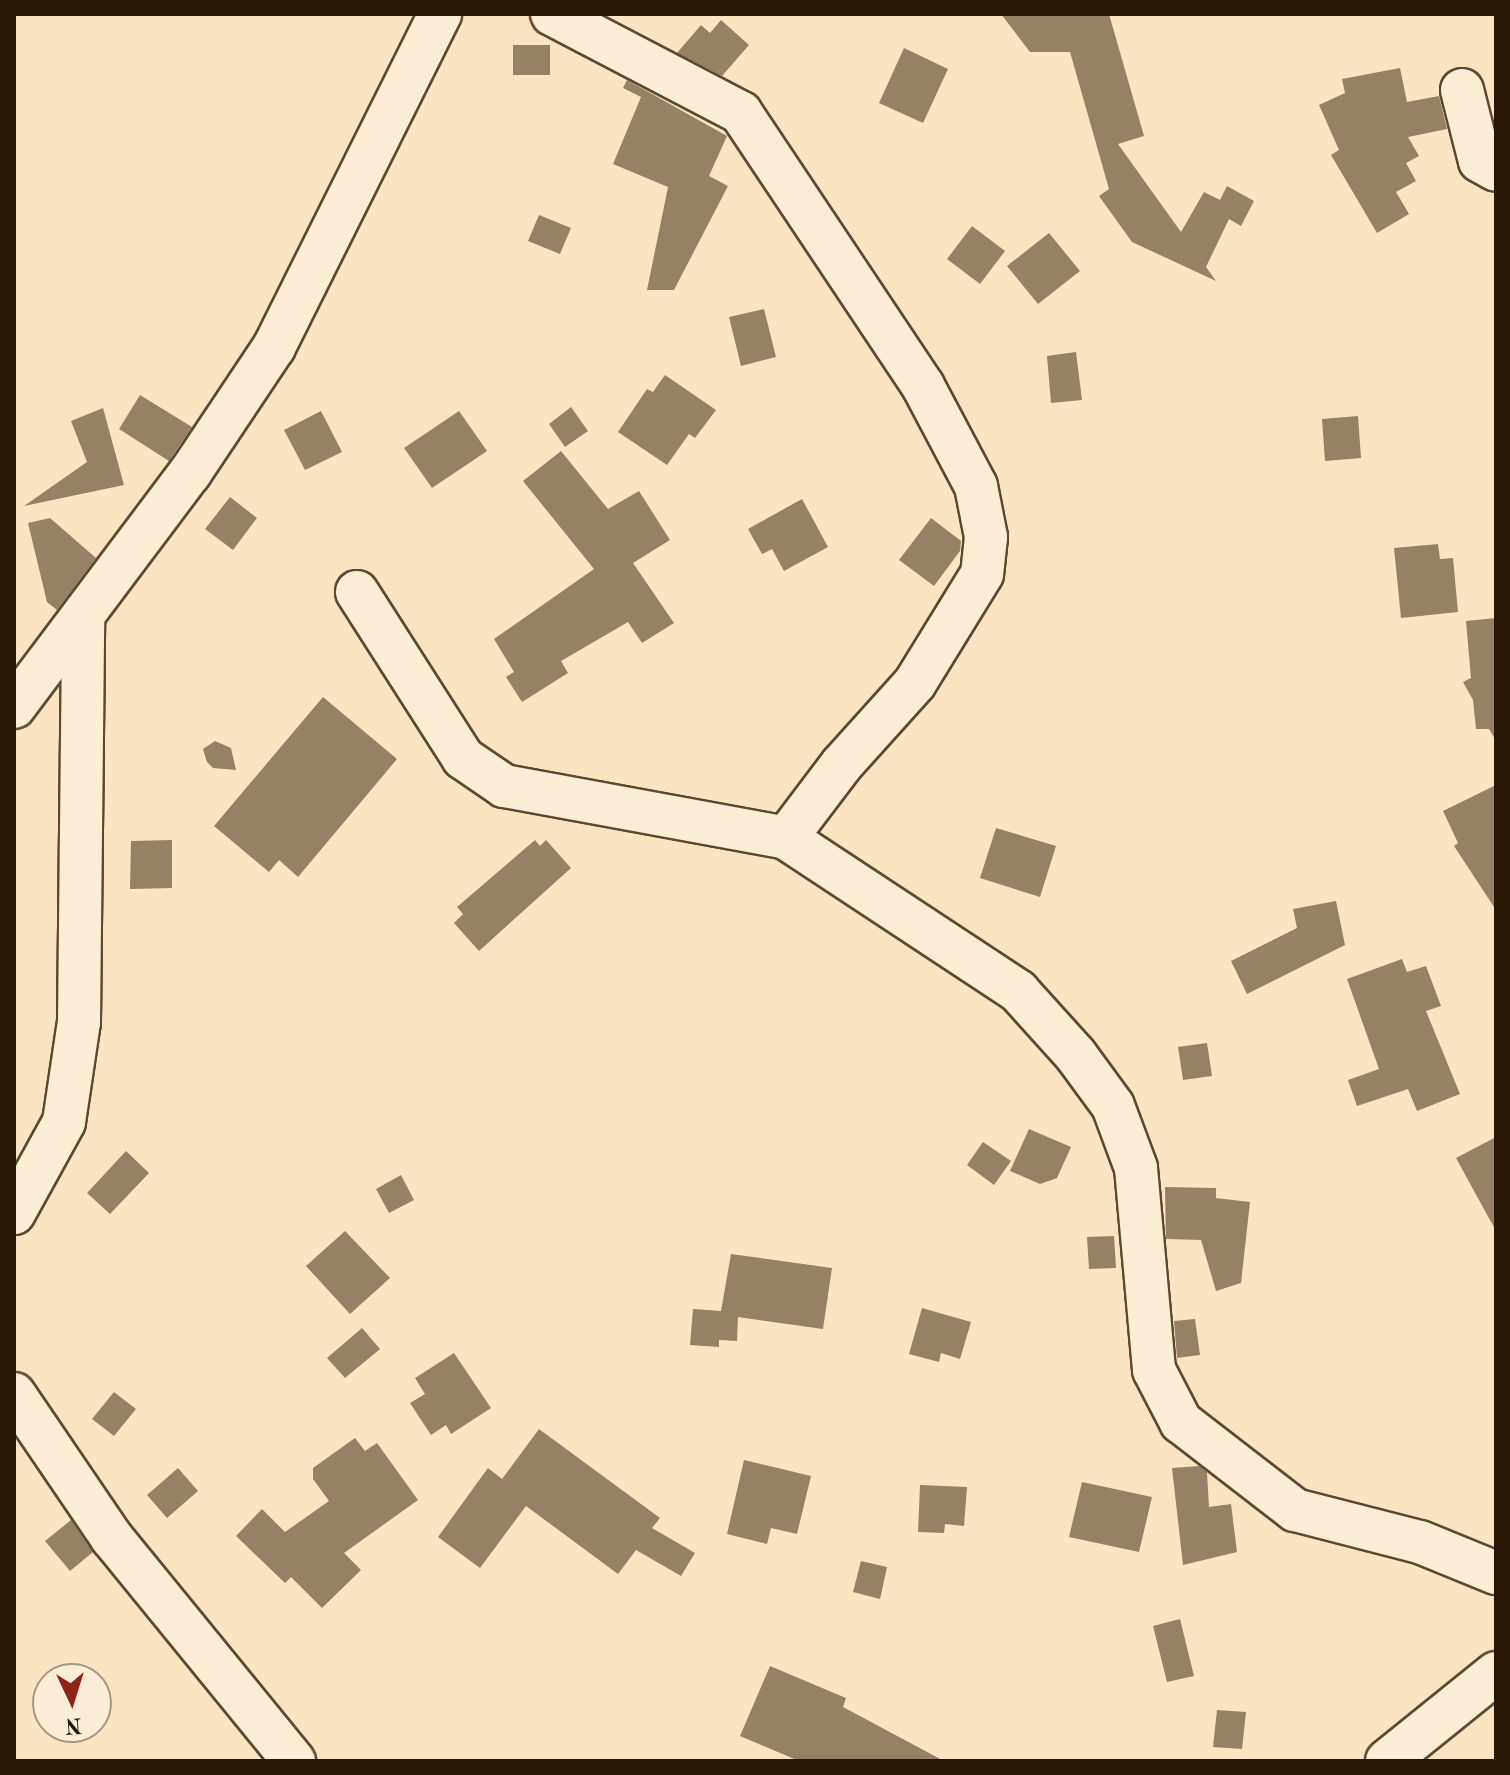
<!DOCTYPE html>
<html>
<head>
<meta charset="utf-8">
<style>
	body { margin:0 }
	#map { position:relative; width:1510px; height:1775px; overflow:hidden; background:#fbe4c0; font-family:"Old Standard TT",serif }
	div>[style] { position:absolute }
	.building>* { inset:0; background:#958165 }
	.roads { filter:drop-shadow(2px 0 #5b4a32) drop-shadow(-2px 0 #5b4a32) drop-shadow(0 2px #5b4a32) drop-shadow(0 -2px #5b4a32) }
	.street>* { height:42px; margin:-21px; padding:0 21px; transform-origin:21px; border-radius:21px; background:#fcedd6 }
	span { translate:-50% -50%; white-space:nowrap; text-align:center; line-height:1.15; -webkit-text-stroke:6px #fcedd6; paint-order:stroke }
	.frame { position:absolute; inset:0; border:16px solid #261603; pointer-events:none }
	.north { position:absolute; left:32px; top:1663px; width:80px; height:80px; box-sizing:border-box; background:#fcedd6; border:2px solid #a69782; border-radius:50%; rotate:176deg; font-size:22px; font-weight:700; line-height:32px; text-align:center; color:#261603 }
	.north::after { content:''; display:block; margin:auto; width:28px; height:36px; background:#8f2418; clip-path:polygon(50% 0,100% 100%,50% 72%,0 100%) }
</style>
</head>
<body>
<div id="map">
	<div class="building">
		<i style="clip-path:polygon(1001px 14px,1109px 14px,1144px 136px,1118px 144px,1181px 232px,1204px 192px,1220px 200px,1227px 186px,1254px 201px,1241px 226px,1229px 219px,1206px 267px,1216px 281px,1132px 242px,1099px 196px,1109px 189px,1070px 52px,1030px 52px)"></i>
		<i style="clip-path:polygon(721px 20px,749px 45px,722px 76px,677px 53px,701px 25px,710px 33px)"></i>
		<i style="clip-path:polygon(513px 45px,550px 45px,550px 75px,513px 75px)"></i>
		<i style="clip-path:polygon(904px 48px,948px 69px,923px 123px,879px 103px)"></i>
		<i style="clip-path:polygon(1400px 68px,1407px 102px,1439px 96px,1447px 129px,1408px 137px,1419px 156px,1406px 163px,1416px 181px,1396px 192px,1409px 214px,1377px 233px,1331px 155px,1339px 150px,1319px 105px,1345px 93px,1342px 79px)"></i>
		<i style="clip-path:polygon(627px 80px,727px 136px,709px 176px,728px 186px,674px 290px,647px 290px,668px 187px,613px 164px,641px 97px,623px 88px)"></i>
		<i style="clip-path:polygon(539px 215px,571px 228px,560px 254px,528px 241px)"></i>
		<i style="clip-path:polygon(972px 226px,1005px 251px,980px 284px,947px 259px)"></i>
		<i style="clip-path:polygon(1049px 233px,1080px 271px,1038px 304px,1007px 266px)"></i>
		<i style="clip-path:polygon(764px 309px,776px 357px,741px 366px,729px 317px)"></i>
		<i style="clip-path:polygon(1076px 352px,1082px 400px,1051px 403px,1047px 356px)"></i>
		<i style="clip-path:polygon(665px 375px,716px 410px,695px 438px,689px 434px,667px 465px,618px 432px,647px 389px,653px 392px)"></i>
		<i style="clip-path:polygon(140px 395px,192px 427px,169px 461px,119px 429px)"></i>
		<i style="clip-path:polygon(571px 407px,588px 431px,565px 447px,549px 424px)"></i>
		<i style="clip-path:polygon(103px 408px,124px 485px,24px 506px,87px 462px,71px 421px)"></i>
		<i style="clip-path:polygon(321px 411px,342px 452px,305px 470px,284px 430px)"></i>
		<i style="clip-path:polygon(459px 411px,487px 451px,432px 488px,404px 448px)"></i>
		<i style="clip-path:polygon(1358px 416px,1361px 458px,1325px 461px,1322px 419px)"></i>
		<i style="clip-path:polygon(561px 451px,608px 509px,639px 491px,670px 540px,633px 563px,674px 623px,642px 643px,628px 622px,561px 661px,568px 673px,522px 702px,506px 677px,514px 672px,494px 639px,594px 569px,523px 481px)"></i>
		<i style="clip-path:polygon(230px 497px,257px 518px,233px 550px,205px 529px)"></i>
		<i style="clip-path:polygon(802px 499px,828px 547px,784px 571px,772px 549px,762px 554px,748px 529px)"></i>
		<i style="clip-path:polygon(50px 518px,96px 558px,57px 610px,47px 602px,28px 523px)"></i>
		<i style="clip-path:polygon(931px 518px,961px 541px,960px 551px,934px 586px,899px 560px)"></i>
		<i style="clip-path:polygon(1438px 544px,1440px 559px,1453px 558px,1458px 612px,1401px 618px,1394px 548px)"></i>
		<i style="clip-path:polygon(1496px 618px,1496px 741px,1489px 729px,1476px 729px,1473px 700px,1463px 682px,1471px 678px,1466px 621px)"></i>
		<i style="clip-path:polygon(323px 697px,397px 759px,298px 877px,279px 860px,269px 872px,214px 826px)"></i>
		<i style="clip-path:polygon(215px 741px,231px 748px,236px 770px,213px 768px,207px 762px,203px 749px)"></i>
		<i style="clip-path:polygon(1496px 785px,1496px 910px,1454px 846px,1458px 843px,1443px 811px)"></i>
		<i style="clip-path:polygon(996px 828px,1056px 846px,1040px 897px,980px 878px)"></i>
		<i style="clip-path:polygon(172px 840px,172px 888px,130px 889px,131px 841px)"></i>
		<i style="clip-path:polygon(535px 840px,540px 846px,546px 840px,571px 868px,479px 951px,454px 923px,463px 914px,457px 907px)"></i>
		<i style="clip-path:polygon(1336px 901px,1345px 945px,1247px 994px,1231px 961px,1297px 928px,1293px 909px)"></i>
		<i style="clip-path:polygon(1402px 959px,1407px 972px,1426px 966px,1441px 1006px,1426px 1011px,1460px 1094px,1417px 1111px,1408px 1089px,1357px 1106px,1348px 1080px,1379px 1069px,1347px 979px)"></i>
		<i style="clip-path:polygon(1207px 1043px,1212px 1076px,1183px 1080px,1178px 1047px)"></i>
		<i style="clip-path:polygon(1029px 1129px,1071px 1147px,1057px 1178px,1040px 1184px,1010px 1171px)"></i>
		<i style="clip-path:polygon(1496px 1137px,1496px 1231px,1456px 1158px)"></i>
		<i style="clip-path:polygon(983px 1142px,1011px 1161px,994px 1185px,967px 1165px)"></i>
		<i style="clip-path:polygon(126px 1151px,149px 1173px,110px 1214px,87px 1193px)"></i>
		<i style="clip-path:polygon(401px 1175px,414px 1200px,389px 1213px,376px 1189px)"></i>
		<i style="clip-path:polygon(1165px 1187px,1216px 1188px,1216px 1198px,1250px 1202px,1241px 1283px,1216px 1291px,1201px 1240px,1166px 1239px)"></i>
		<i style="clip-path:polygon(345px 1231px,390px 1278px,350px 1314px,306px 1266px)"></i>
		<i style="clip-path:polygon(1114px 1236px,1116px 1268px,1089px 1269px,1087px 1237px)"></i>
		<i style="clip-path:polygon(731px 1254px,832px 1268px,823px 1329px,738px 1317px,737px 1341px,719px 1340px,719px 1347px,690px 1345px,693px 1309px,721px 1311px)"></i>
		<i style="clip-path:polygon(922px 1308px,971px 1322px,960px 1359px,941px 1353px,939px 1362px,909px 1354px)"></i>
		<i style="clip-path:polygon(1195px 1319px,1200px 1355px,1177px 1358px,1174px 1321px)"></i>
		<i style="clip-path:polygon(362px 1328px,380px 1349px,345px 1378px,327px 1358px)"></i>
		<i style="clip-path:polygon(454px 1353px,491px 1408px,451px 1434px,446px 1425px,431px 1435px,410px 1403px,425px 1394px,415px 1378px)"></i>
		<i style="clip-path:polygon(114px 1392px,136px 1409px,114px 1436px,92px 1419px)"></i>
		<i style="clip-path:polygon(539px 1429px,660px 1518px,652px 1528px,695px 1553px,681px 1576px,636px 1550px,618px 1574px,526px 1506px,480px 1568px,438px 1537px,488px 1468px,502px 1479px)"></i>
		<i style="clip-path:polygon(355px 1438px,365px 1451px,377px 1443px,418px 1500px,344px 1553px,361px 1570px,322px 1608px,291px 1577px,285px 1583px,236px 1536px,262px 1509px,285px 1532px,329px 1501px,313px 1479px,313px 1468px)"></i>
		<i style="clip-path:polygon(744px 1460px,811px 1476px,797px 1534px,771px 1528px,767px 1544px,727px 1534px)"></i>
		<i style="clip-path:polygon(1199px 1466px,1207px 1472px,1209px 1507px,1231px 1504px,1237px 1552px,1183px 1565px,1172px 1468px)"></i>
		<i style="clip-path:polygon(178px 1468px,198px 1491px,167px 1518px,147px 1495px)"></i>
		<i style="clip-path:polygon(1082px 1482px,1152px 1497px,1139px 1552px,1069px 1537px)"></i>
		<i style="clip-path:polygon(920px 1485px,967px 1487px,964px 1526px,945px 1524px,944px 1533px,918px 1532px)"></i>
		<i style="clip-path:polygon(71px 1520px,93px 1552px,70px 1571px,45px 1541px)"></i>
		<i style="clip-path:polygon(861px 1561px,887px 1567px,880px 1599px,853px 1592px)"></i>
		<i style="clip-path:polygon(1180px 1619px,1194px 1676px,1167px 1682px,1153px 1626px)"></i>
		<i style="clip-path:polygon(770px 1666px,846px 1698px,843px 1707px,944px 1761px,799px 1761px,740px 1736px)"></i>
		<i style="clip-path:polygon(1217px 1710px,1246px 1712px,1242px 1749px,1213px 1747px)"></i>
	</div>
	<div class="roads">
		<div class="street">
			<i style="left:552px;top:14px;width:213px;rotate:27.6deg"></i>
			<i style="left:741px;top:113px;width:328px;rotate:56.3deg"></i>
			<i style="left:923px;top:386px;width:113px;rotate:62.1deg"></i>
			<i style="left:976px;top:486px;width:52px;rotate:78.9deg"></i>
			<i style="left:986px;top:537px;width:37px;rotate:96deg"></i>
			<i style="left:982px;top:574px;width:128px;rotate:121.6deg"></i>
			<i style="left:915px;top:683px;width:109px;rotate:132deg"></i>
			<i style="left:842px;top:764px;width:93px;rotate:127.1deg"></i>
			<i style="left:1462px;top:90px;width:73px;rotate:75.8deg"></i>
			<i style="left:1480px;top:161px;width:18px;rotate:29deg"></i>
			<i style="left:357px;top:592px;width:197px;rotate:57.4deg"></i>
			<i style="left:463px;top:758px;width:50px;rotate:34.3deg"></i>
			<i style="left:504px;top:786px;width:287px;rotate:10.4deg"></i>
			<i style="left:786px;top:838px;width:278px;rotate:33.4deg"></i>
			<i style="left:1018px;top:991px;width:85px;rotate:47.9deg"></i>
			<i style="left:1075px;top:1054px;width:64px;rotate:53.8deg"></i>
			<i style="left:1113px;top:1106px;width:66px;rotate:69.6deg"></i>
			<i style="left:1136px;top:1168px;width:203px;rotate:84.9deg"></i>
			<i style="left:1154px;top:1370px;width:59px;rotate:62.6deg"></i>
			<i style="left:1181px;top:1422px;width:144px;rotate:37.7deg"></i>
			<i style="left:1295px;top:1510px;width:129px;rotate:14.4deg"></i>
			<i style="left:1420px;top:1542px;width:82px;rotate:22.2deg"></i>
			<i style="left:14px;top:707px;width:293px;rotate:-53.1deg"></i>
			<i style="left:190px;top:473px;width:151px;rotate:-56.3deg"></i>
			<i style="left:274px;top:347px;width:372px;rotate:-63.5deg"></i>
			<i style="left:14px;top:1213px;width:104px;rotate:-61.2deg"></i>
			<i style="left:64px;top:1122px;width:101px;rotate:-81.5deg"></i>
			<i style="left:79px;top:1022px;width:406px;rotate:-89.4deg"></i>
			<i style="left:14px;top:1394px;width:174px;rotate:55.8deg"></i>
			<i style="left:112px;top:1538px;width:288px;rotate:50.8deg"></i>
			<i style="left:1387px;top:1761px;width:140px;rotate:-38.9deg"></i>
		</div>
	</div>
	<div class="frame"></div>
	<div class="north">N</div>
</div>
</body>
</html>
